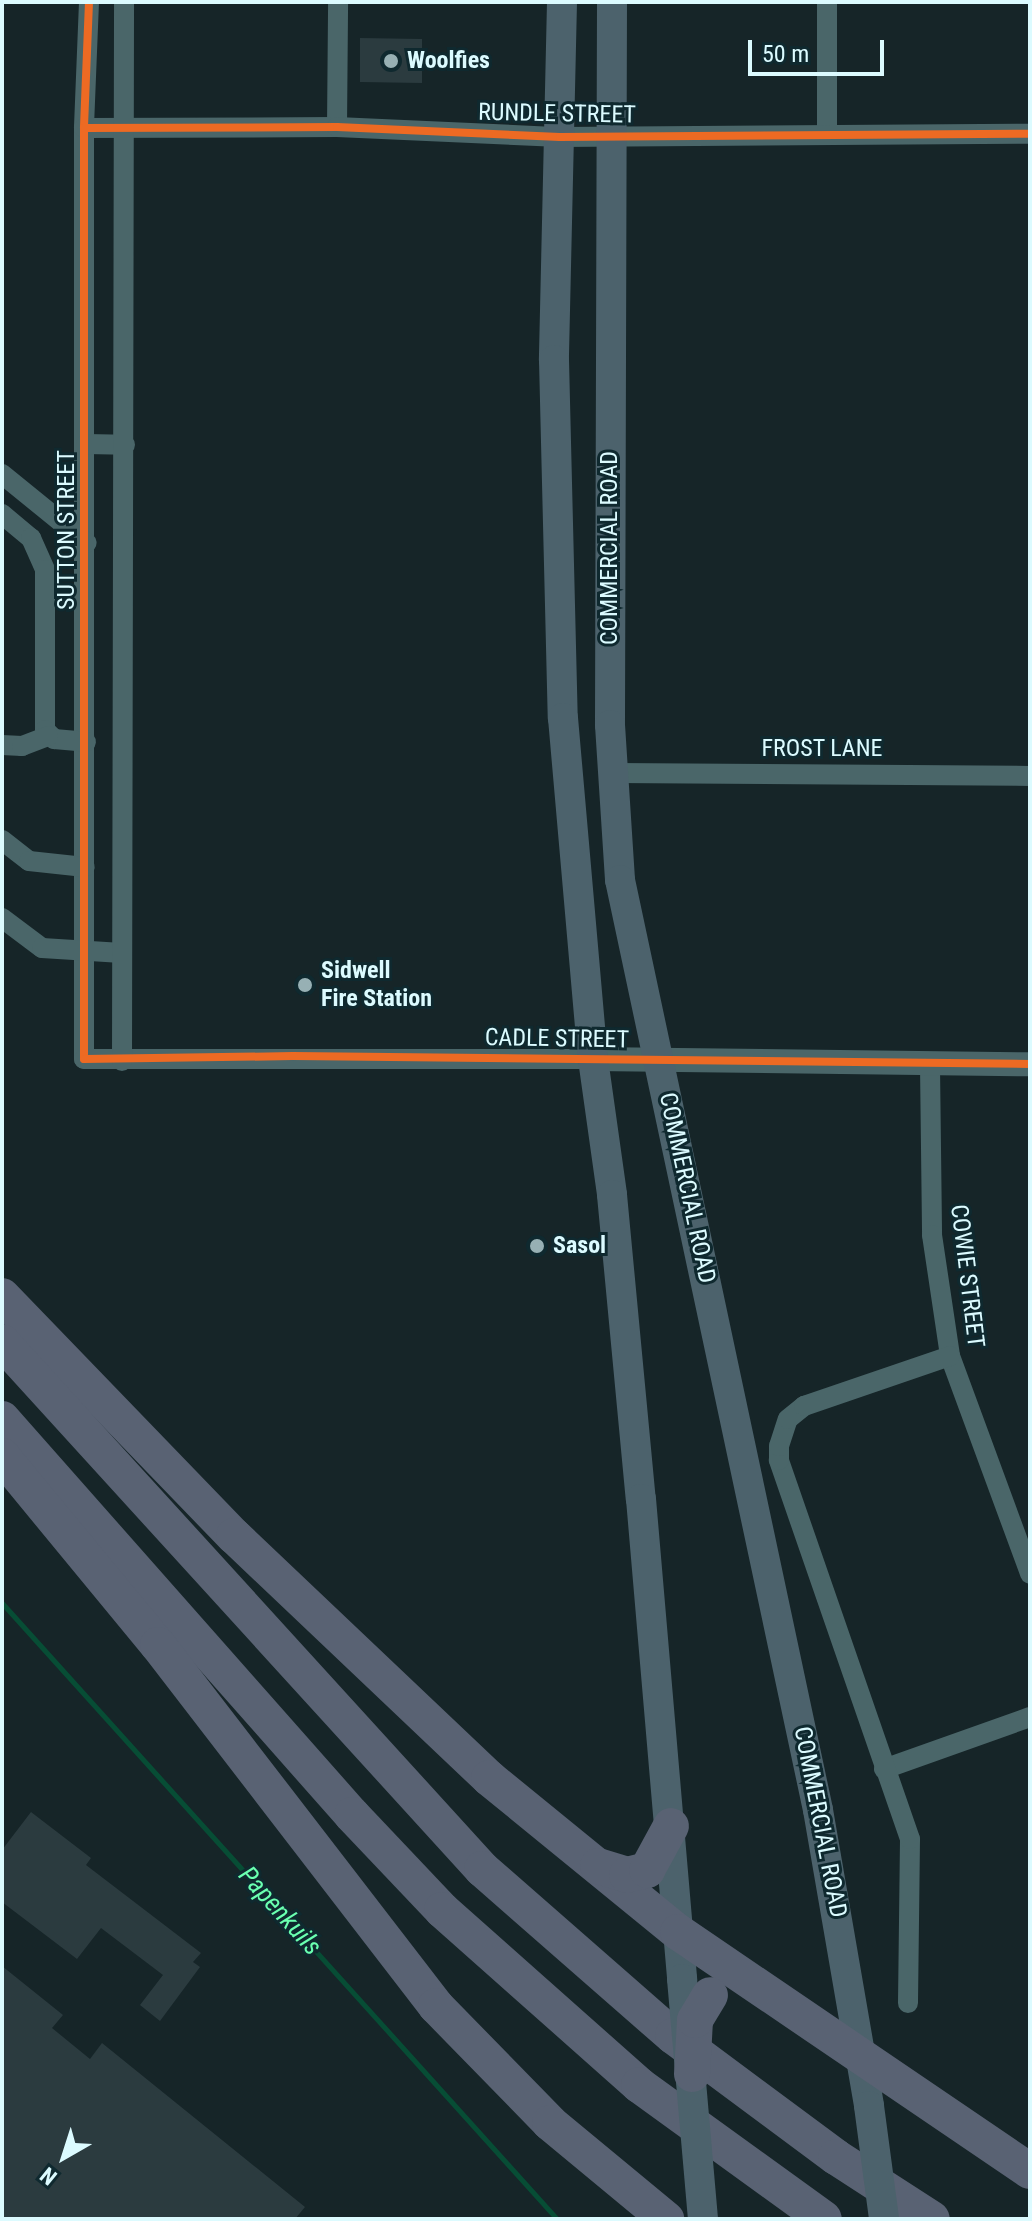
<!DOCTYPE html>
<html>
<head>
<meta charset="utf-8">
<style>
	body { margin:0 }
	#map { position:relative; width:1032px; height:2221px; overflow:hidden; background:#162528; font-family:"Roboto Condensed",sans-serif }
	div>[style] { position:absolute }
	.stream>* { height:5px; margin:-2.5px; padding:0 2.5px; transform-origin:2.5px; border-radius:2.5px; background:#074d35 }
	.building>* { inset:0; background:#2b3b3f }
	.minor>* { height:20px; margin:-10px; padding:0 10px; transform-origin:10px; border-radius:10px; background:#4a6669 }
	.tertiary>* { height:24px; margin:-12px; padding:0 12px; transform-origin:12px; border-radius:12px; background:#4a6669 }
	.primary>* { height:30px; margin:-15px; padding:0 15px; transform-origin:15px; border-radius:15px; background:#4c626c }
	.motorway>* { height:36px; margin:-18px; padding:0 18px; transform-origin:18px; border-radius:18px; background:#596273 }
	.primary-bridge>* { height:30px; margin:-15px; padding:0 15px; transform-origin:15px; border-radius:15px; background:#4c626c }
	.motorway-bridge>* { height:36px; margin:-18px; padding:0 18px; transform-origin:18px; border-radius:18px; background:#596273 }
	.cycleway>* { height:8px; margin:-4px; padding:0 4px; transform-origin:4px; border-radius:4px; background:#ed6a23 }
	.dots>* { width:22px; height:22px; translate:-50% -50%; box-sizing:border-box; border:4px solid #0f292f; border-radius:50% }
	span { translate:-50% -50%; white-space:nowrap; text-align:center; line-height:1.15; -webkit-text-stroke:6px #0f292f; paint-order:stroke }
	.poi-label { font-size:24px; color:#dcfbff; font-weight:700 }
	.left { translate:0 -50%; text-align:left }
	.street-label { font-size:24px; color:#dcfbff }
	.water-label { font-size:26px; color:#6affb0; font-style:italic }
	.frame { position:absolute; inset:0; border:4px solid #dcfbff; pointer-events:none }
	.north { position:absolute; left:24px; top:2117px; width:80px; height:80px; -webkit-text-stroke:6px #0f292f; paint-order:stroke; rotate:219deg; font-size:22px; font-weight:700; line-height:32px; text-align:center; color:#dcfbff }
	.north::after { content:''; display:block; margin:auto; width:28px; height:36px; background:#dcfbff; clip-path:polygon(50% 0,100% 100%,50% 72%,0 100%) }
	.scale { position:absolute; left:748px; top:40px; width:136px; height:36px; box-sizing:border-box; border:4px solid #dcfbff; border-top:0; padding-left:10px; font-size:24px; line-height:28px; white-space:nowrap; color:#dcfbff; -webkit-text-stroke:6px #0f292f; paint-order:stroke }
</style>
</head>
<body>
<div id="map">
	<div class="stream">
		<i style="left:2px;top:1603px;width:829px;rotate:47.98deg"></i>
	</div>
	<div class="building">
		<i style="clip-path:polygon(360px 38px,422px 39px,422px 83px,360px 82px)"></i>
		<i style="clip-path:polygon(31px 1812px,91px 1858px,86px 1865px,201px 1953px,193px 1962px,200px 1967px,160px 2021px,140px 2005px,163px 1975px,101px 1928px,77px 1959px,2px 1902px,2px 1850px)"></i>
		<i style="clip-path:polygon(2px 1966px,63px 2015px,52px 2028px,90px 2059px,102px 2043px,305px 2207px,295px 2219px,2px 2219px)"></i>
	</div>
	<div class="minor">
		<i style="left:89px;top:2px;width:126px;rotate:92.3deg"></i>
		<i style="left:84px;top:128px;width:931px;rotate:90deg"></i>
		<i style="left:84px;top:1059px;width:509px"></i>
		<i style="left:827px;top:2px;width:132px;rotate:90deg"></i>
		<i style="left:337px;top:127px;width:125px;rotate:-89.5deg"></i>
		<i style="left:84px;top:128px;width:253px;rotate:-0.2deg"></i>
		<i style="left:337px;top:127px;width:223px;rotate:2.6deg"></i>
		<i style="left:560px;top:137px;width:470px;rotate:-0.4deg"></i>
		<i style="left:86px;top:444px;width:39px;rotate:1deg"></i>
		<i style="left:2px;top:474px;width:109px;rotate:39.1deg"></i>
		<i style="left:2px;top:514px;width:38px;rotate:40deg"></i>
		<i style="left:31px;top:538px;width:35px;rotate:66deg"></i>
		<i style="left:45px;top:570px;width:160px;rotate:90deg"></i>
		<i style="left:45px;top:730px;width:13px;rotate:45deg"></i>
		<i style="left:54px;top:739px;width:32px;rotate:5deg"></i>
		<i style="left:2px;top:745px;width:20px;rotate:3deg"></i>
		<i style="left:22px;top:746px;width:28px;rotate:-21deg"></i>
		<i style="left:614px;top:773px;width:416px;rotate:0.4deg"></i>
		<i style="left:2px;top:840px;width:34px;rotate:38deg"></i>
		<i style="left:29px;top:861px;width:56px;rotate:6.1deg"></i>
		<i style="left:2px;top:918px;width:50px;rotate:36.9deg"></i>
		<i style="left:42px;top:948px;width:80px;rotate:3.6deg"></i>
		<i style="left:122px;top:1061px;width:1059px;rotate:-89.89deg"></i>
		<i style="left:930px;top:1066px;width:169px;rotate:89.3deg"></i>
		<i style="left:932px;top:1235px;width:122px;rotate:81.5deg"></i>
		<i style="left:950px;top:1356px;width:232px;rotate:69.8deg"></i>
		<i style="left:884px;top:1769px;width:155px;rotate:-19.6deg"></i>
		<i style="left:908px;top:2003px;width:164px;rotate:-89.3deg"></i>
		<i style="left:910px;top:1839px;width:401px;rotate:-109.1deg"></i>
		<i style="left:779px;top:1460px;width:14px;rotate:-90deg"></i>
		<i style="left:779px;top:1446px;width:28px;rotate:-72deg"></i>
		<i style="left:788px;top:1419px;width:21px;rotate:-39deg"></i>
		<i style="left:804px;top:1406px;width:154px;rotate:-18.9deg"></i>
	</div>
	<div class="tertiary">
		<i style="left:593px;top:1059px;width:437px;rotate:0.7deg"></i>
	</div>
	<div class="primary">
		<i style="left:562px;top:2px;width:358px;rotate:91.3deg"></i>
		<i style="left:554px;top:360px;width:358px;rotate:88.6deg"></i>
		<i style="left:563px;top:718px;width:342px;rotate:85deg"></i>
		<i style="left:593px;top:1059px;width:137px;rotate:82deg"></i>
		<i style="left:612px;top:1195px;width:305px;rotate:84.6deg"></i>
		<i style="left:641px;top:1499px;width:482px;rotate:85.1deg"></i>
		<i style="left:612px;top:2px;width:723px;rotate:90.16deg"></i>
		<i style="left:610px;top:725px;width:155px;rotate:86.3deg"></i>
		<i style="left:620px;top:880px;width:951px;rotate:77.98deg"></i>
		<i style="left:818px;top:1810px;width:300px;rotate:80.2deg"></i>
	</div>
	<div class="motorway">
		<i style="left:2px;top:1296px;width:334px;rotate:46deg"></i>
		<i style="left:234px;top:1536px;width:352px;rotate:43.5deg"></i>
		<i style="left:489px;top:1778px;width:244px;rotate:39.2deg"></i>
		<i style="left:678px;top:1932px;width:425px;rotate:34.2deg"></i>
		<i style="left:2px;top:1342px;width:713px;rotate:47.67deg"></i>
		<i style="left:482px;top:1869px;width:254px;rotate:41.2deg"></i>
		<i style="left:673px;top:2036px;width:203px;rotate:36.6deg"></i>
		<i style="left:836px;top:2157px;width:114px;rotate:32.9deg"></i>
		<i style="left:2px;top:1419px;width:529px;rotate:48.53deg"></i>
		<i style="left:352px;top:1815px;width:131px;rotate:46.5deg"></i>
		<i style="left:442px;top:1910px;width:264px;rotate:41.6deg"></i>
		<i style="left:639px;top:2085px;width:228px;rotate:35.9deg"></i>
		<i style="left:2px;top:1456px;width:245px;rotate:50.5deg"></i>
		<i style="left:158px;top:1645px;width:456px;rotate:52.4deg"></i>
		<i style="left:436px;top:2006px;width:163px;rotate:45.7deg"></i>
		<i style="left:550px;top:2123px;width:151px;rotate:39.6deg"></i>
		<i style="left:598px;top:1866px;width:30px;rotate:17deg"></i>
		<i style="left:627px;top:1875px;width:21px;rotate:-14deg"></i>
		<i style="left:647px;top:1870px;width:50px;rotate:-61.4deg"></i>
	</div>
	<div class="primary-bridge">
		<i style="left:682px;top:1979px;width:241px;rotate:85deg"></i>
		<i style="left:869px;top:2106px;width:114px;rotate:82.4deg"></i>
	</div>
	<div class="motorway-bridge">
		<i style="left:692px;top:2074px;width:54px;rotate:-86.8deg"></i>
		<i style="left:695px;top:2020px;width:29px;rotate:-59deg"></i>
	</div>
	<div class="cycleway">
		<i style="left:89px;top:2px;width:126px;rotate:92.3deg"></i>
		<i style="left:84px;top:128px;width:931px;rotate:90deg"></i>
		<i style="left:84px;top:1059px;width:209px;rotate:-0.8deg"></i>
		<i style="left:293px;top:1056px;width:737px;rotate:0.62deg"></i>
		<i style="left:84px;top:128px;width:253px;rotate:-0.2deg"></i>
		<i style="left:337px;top:127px;width:223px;rotate:2.6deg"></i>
		<i style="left:560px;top:137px;width:470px;rotate:-0.4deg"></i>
	</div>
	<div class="dots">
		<i style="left:391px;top:61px;background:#97b0b4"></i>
		<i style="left:305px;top:985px;background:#97b0b4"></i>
		<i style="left:537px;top:1246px;background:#97b0b4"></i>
	</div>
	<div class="poi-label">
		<span class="left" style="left:407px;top:61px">Woolfies</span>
		<span class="left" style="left:321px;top:985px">Sidwell<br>Fire Station</span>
		<span class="left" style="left:553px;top:1246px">Sasol</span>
	</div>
	<div class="street-label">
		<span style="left:557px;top:114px;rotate:1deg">RUNDLE STREET</span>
		<span style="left:67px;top:530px;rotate:-90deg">SUTTON STREET</span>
		<span style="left:610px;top:548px;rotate:-90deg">COMMERCIAL ROAD</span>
		<span style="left:822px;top:749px">FROST LANE</span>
		<span style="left:557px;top:1039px;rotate:1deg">CADLE STREET</span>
		<span style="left:687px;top:1188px;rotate:78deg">COMMERCIAL ROAD</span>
		<span style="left:967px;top:1276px;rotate:83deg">COWIE STREET</span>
		<span style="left:820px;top:1822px;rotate:79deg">COMMERCIAL ROAD</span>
	</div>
	<div class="water-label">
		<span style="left:280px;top:1911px;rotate:48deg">Papenkuils</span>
	</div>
	<div class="frame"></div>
	<div class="north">N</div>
	<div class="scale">50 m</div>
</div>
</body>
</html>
